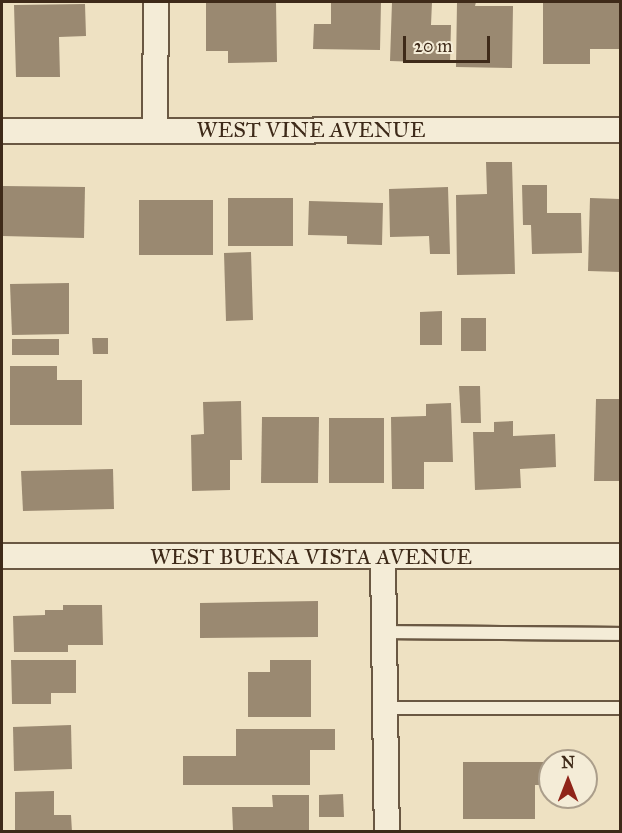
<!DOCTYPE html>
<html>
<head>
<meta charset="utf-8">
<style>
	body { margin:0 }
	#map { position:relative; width:622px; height:833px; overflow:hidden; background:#eee1c2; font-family:"IM FELL Great Primer",serif }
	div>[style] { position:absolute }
	.building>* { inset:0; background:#9a8971 }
	.roads { filter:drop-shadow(2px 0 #6a5843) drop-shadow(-2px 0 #6a5843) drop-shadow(0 2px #6a5843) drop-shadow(0 -2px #6a5843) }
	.service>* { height:12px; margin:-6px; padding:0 6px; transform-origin:6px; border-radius:6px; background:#f4ecd7 }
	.minor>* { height:24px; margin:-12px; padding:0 12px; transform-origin:12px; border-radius:12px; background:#f4ecd7 }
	span { translate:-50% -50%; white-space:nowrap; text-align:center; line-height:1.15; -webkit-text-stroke:4.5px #f4ecd7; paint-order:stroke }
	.street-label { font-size:22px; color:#3e2a19 }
	.frame { position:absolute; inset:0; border:3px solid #3e2a19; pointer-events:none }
	.north { position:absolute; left:538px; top:749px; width:60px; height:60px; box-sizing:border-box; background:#f4ecd7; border:2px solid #ab9e8b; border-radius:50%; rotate:0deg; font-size:16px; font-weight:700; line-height:24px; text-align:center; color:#3e2a19 }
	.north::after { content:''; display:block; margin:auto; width:21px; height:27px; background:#8f2418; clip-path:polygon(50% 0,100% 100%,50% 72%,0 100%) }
	.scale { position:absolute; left:403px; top:36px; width:87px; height:27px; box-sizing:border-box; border:3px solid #3e2a19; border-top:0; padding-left:8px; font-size:18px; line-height:21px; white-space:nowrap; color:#3e2a19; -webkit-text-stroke:4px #f4ecd7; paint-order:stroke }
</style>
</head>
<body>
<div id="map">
	<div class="building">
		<i style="clip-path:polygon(206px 2px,276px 2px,277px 62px,228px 63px,228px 51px,206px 51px)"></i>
		<i style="clip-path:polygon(331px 2px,381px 2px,380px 50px,313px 49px,314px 24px,331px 24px)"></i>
		<i style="clip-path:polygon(392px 2px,432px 2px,431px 25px,451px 25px,450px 63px,390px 61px)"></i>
		<i style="clip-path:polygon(457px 2px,476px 2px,475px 6px,513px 6px,512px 68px,456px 67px)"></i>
		<i style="clip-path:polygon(543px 2px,619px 2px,619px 49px,590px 49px,590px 64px,543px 64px)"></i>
		<i style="clip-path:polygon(85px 4px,86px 36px,59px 37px,60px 77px,16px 77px,14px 5px)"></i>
		<i style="clip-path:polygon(486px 162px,512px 162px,515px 274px,457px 275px,456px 195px,487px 194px)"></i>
		<i style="clip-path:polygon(522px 185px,547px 185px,547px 213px,581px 213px,582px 253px,532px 254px,531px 225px,523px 225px)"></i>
		<i style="clip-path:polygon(3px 186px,85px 187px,84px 238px,2px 236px)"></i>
		<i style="clip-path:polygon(448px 187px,450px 254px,430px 254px,429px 236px,390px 237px,389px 189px)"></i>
		<i style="clip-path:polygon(228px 198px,293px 198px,293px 246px,228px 246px)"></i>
		<i style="clip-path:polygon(590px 198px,620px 199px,620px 272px,588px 271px)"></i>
		<i style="clip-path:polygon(139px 200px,213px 200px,213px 255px,139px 255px)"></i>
		<i style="clip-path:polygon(309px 201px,383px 203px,382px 245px,347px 244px,347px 236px,308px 235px)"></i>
		<i style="clip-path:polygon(251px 252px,253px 320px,226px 321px,224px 253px)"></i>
		<i style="clip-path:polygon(69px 283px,69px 334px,12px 335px,10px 284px)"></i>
		<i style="clip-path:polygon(442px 311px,442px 345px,420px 345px,420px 312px)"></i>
		<i style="clip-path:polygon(461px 318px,486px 318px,486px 351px,461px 351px)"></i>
		<i style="clip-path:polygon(92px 338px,108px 338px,108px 354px,93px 354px)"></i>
		<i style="clip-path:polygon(12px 339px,59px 339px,59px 355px,12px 355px)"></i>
		<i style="clip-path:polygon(10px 366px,57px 366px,57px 380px,82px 380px,82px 425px,10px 425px)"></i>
		<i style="clip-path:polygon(459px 386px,480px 386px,481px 423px,461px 423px)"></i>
		<i style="clip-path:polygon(596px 399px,620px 399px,620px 481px,594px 481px)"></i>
		<i style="clip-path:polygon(241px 401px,242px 460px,230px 460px,230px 490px,192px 491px,191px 435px,204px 434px,203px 402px)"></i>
		<i style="clip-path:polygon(451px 403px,453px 462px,424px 462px,424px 489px,392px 489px,391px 417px,426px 416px,426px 404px)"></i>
		<i style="clip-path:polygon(262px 417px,319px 417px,318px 483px,261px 483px)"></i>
		<i style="clip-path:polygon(329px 418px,384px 418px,384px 483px,329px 483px)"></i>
		<i style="clip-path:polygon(513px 421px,513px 436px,555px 434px,556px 467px,520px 469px,521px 488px,475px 490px,473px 432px,494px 432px,494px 422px)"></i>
		<i style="clip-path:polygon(113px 469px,114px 509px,23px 511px,21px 471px)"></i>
		<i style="clip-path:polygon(318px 601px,318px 637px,200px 638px,200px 603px)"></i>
		<i style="clip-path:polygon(63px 605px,102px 605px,103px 645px,68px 645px,68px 652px,14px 652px,13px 616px,45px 615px,45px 610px,63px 610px)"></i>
		<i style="clip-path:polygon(11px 660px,76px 660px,76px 693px,51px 693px,51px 704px,12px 704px)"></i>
		<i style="clip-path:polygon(270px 660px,311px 660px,311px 717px,248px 717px,248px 672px,270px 672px)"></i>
		<i style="clip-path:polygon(71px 725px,72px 769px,14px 771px,13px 727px)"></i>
		<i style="clip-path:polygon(236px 729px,335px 729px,335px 750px,310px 750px,310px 785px,183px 785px,183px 756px,236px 756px)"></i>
		<i style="clip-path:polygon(463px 762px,543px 762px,543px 785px,535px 785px,535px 819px,463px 819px)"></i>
		<i style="clip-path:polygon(54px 791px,54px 815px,71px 815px,72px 832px,15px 832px,15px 792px)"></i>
		<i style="clip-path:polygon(343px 794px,344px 817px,319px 817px,319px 795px)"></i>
		<i style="clip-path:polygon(272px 795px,309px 795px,309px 832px,233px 831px,232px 807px,273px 807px)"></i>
	</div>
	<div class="roads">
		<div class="service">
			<i style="left:384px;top:632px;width:236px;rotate:0.5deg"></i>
			<i style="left:385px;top:708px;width:235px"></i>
		</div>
		<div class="minor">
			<i style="left:155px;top:130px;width:128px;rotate:-89.6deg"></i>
			<i style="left:2px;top:131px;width:618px;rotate:-0.09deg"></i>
			<i style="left:2px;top:556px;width:618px"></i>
			<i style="left:383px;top:558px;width:274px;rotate:89.2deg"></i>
		</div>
	</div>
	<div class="street-label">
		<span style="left:311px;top:130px">WEST VINE AVENUE</span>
		<span style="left:311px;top:557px">WEST BUENA VISTA AVENUE</span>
	</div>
	<div class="frame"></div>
	<div class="north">N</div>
	<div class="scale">20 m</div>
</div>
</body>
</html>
